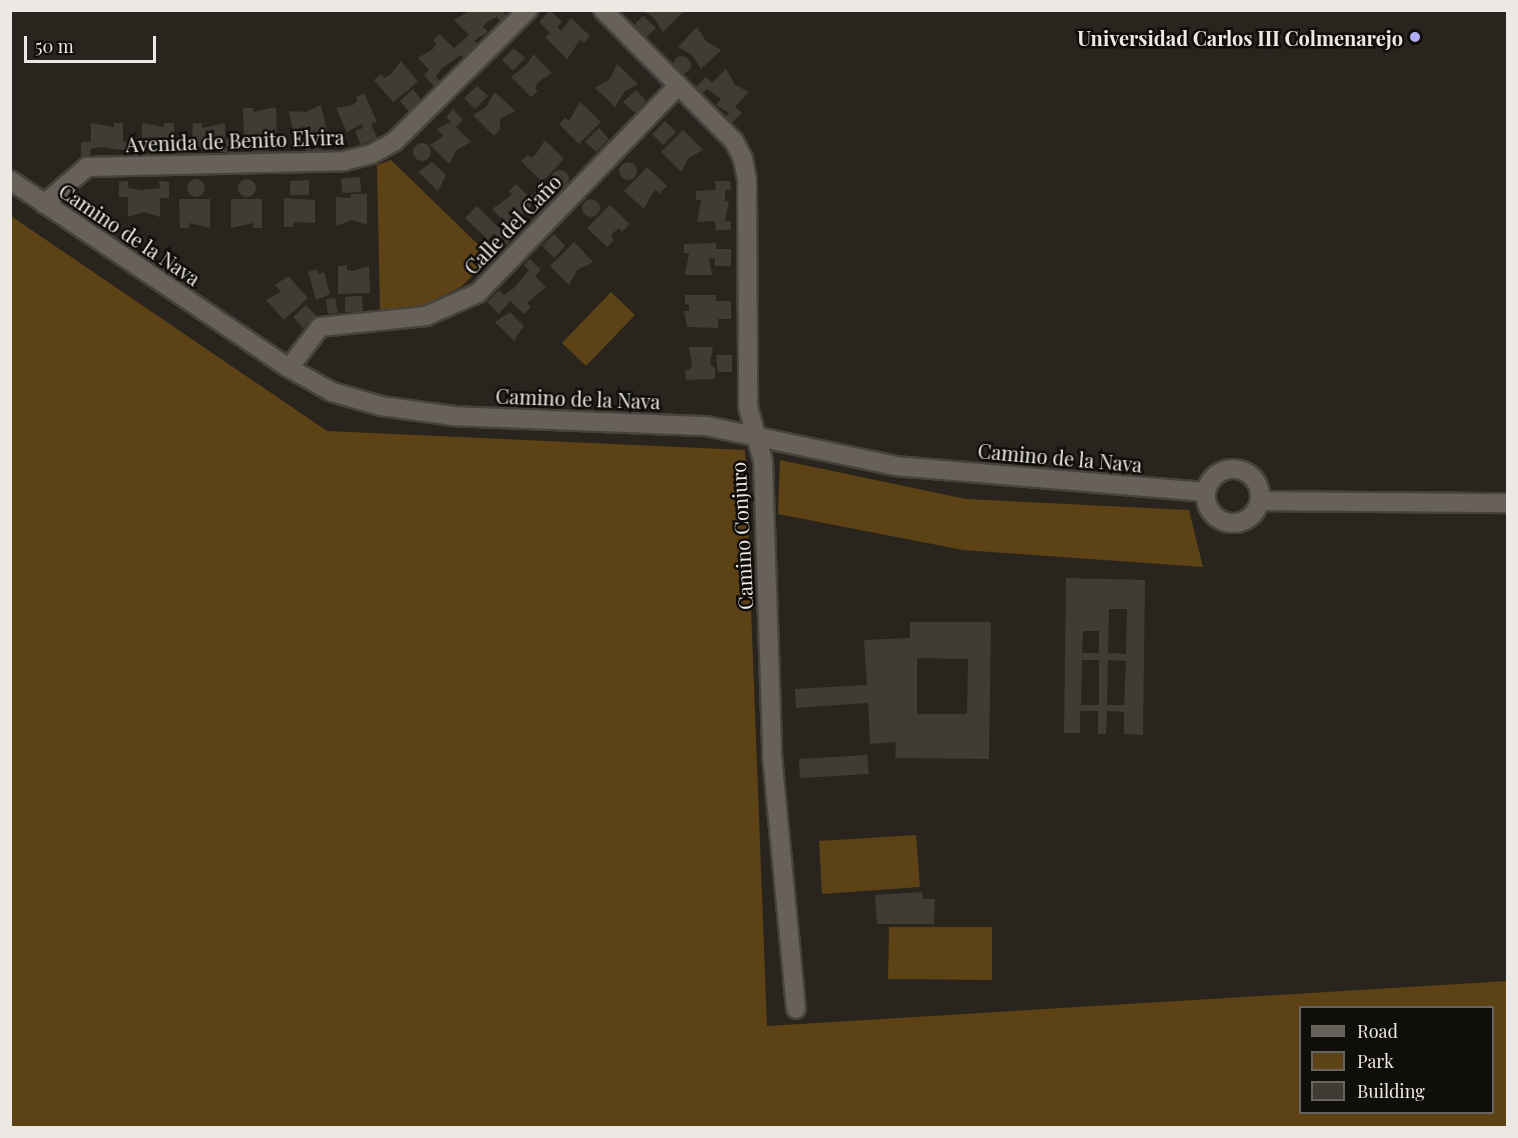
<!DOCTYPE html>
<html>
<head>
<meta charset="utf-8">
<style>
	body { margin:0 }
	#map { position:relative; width:1518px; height:1138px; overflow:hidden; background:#29241d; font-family:"Playfair Display",serif }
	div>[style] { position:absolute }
	.green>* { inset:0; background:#5d4216 }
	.building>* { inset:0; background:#403b33 }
	.round { border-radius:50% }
	.roads { filter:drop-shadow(2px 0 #46423c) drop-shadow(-2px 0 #46423c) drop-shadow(0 2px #46423c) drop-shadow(0 -2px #46423c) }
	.minor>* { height:18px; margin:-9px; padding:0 9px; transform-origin:9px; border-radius:9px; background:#676159 }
	.minor>.ring { margin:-9px; padding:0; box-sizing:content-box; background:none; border:18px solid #676159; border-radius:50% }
	.dots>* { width:16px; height:16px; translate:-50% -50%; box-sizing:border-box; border:3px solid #100e0a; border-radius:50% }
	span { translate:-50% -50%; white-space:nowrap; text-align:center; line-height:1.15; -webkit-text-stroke:5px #100e0a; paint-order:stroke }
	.poi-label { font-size:20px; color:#ece8e4; font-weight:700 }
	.right { translate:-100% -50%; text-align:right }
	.street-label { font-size:20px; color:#ece8e4 }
	.frame { position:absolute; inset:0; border:12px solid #ece8e4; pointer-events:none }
	.legend { position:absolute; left:1299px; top:1006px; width:195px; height:108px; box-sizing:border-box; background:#100e0a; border:2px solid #686561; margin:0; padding:8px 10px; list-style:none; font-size:18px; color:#ece8e4 }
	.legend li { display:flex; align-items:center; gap:12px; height:30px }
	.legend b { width:30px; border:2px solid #686561 }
	.scale { position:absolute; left:24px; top:36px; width:132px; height:27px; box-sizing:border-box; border:3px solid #ece8e4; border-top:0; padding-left:8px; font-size:18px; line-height:21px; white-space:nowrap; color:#ece8e4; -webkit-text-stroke:4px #100e0a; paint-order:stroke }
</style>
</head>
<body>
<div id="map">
	<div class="green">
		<i style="clip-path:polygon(391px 160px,491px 257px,461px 287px,422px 306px,380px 311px,377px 165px)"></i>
		<i style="clip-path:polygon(evenodd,11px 216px,327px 431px,745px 450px,767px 1026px,1507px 981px,1507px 1127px,11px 1127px,11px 216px,1300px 1008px,1492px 1008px,1492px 1112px,1300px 1112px,1300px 1008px)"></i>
		<i style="clip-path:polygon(611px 292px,635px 315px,586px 366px,562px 343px)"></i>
		<i style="clip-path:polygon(780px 460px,966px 499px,1189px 510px,1203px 567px,963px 550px,778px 514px)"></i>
		<i style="clip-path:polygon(916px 835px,920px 887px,822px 894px,819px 841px)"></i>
		<i style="clip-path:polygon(889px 927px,992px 927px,992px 980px,888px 979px)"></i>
	</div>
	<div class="building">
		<i style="clip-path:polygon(471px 10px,502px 10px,507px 16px,501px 22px,497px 17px,487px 22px,483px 27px,488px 32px,474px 41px,479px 45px,465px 59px,461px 55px,442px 68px,436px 77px,442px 83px,436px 89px,424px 75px,429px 70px,418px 58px,433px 49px,436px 44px,433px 40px,440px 34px,454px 48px,461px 42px,469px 35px,454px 20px)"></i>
		<i style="clip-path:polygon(550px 10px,562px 22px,557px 27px,561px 31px,571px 18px,590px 36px,584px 43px,580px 40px,567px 59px,545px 37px,550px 33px,539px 22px)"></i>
		<i style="clip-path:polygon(642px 10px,681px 10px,683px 12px,663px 32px,654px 18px)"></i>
		<i style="clip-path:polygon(643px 16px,656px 28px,645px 39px,632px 27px)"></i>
		<i style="clip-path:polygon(697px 27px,706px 41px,721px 50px,701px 69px,692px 55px,678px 47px)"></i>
		<i style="clip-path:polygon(514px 48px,525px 58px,513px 71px,502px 60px)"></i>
		<i style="clip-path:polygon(533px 54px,552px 73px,538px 82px,535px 88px,538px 91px,531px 97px,511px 77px,528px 63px)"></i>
		<i class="round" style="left:673px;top:56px;width:18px;height:18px"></i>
		<i style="clip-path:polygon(401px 61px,418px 82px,393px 102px,374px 80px,381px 74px,384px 78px,390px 75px)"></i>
		<i style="clip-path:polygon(617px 64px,638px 84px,624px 92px,615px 107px,595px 88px,610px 79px)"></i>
		<i style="clip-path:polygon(726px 69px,735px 85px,749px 92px,735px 107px,742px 113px,731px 124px,724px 118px,729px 113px,716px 105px,721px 99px,707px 89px,701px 95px,695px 88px,706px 77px,712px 83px)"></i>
		<i style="clip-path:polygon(477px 86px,488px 96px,475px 109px,464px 98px)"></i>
		<i style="clip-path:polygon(413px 89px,423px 102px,410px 113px,400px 101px)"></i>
		<i style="clip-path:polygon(636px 90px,646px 101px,635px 113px,623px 102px)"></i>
		<i style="clip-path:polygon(495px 92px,515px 111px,500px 119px,500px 129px,494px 136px,473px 115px,486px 107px)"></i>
		<i style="clip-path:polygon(364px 93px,377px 122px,371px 124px,377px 138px,361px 145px,355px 131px,363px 128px,361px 124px,347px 132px,336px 108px,353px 105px,357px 101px,356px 97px)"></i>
		<i style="clip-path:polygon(580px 102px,601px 122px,579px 144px,559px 124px,565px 118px,569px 121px)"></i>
		<i style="clip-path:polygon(321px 105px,327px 131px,294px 138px,289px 111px,306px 112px)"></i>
		<i style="clip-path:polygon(276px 107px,277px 135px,244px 135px,243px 108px,253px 108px,253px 112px)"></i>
		<i style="clip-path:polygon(453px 109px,463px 120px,456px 127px,471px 142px,457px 150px,449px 164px,430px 145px,443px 136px,437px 129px,451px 122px,446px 117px)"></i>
		<i style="clip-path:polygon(665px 121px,676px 132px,663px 145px,652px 134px)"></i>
		<i style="clip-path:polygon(91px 123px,114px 127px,114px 123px,123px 123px,123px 142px,142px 140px,142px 123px,164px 127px,164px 123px,174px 123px,174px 141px,192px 139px,193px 123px,202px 123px,202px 128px,225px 123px,225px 139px,234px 139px,234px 154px,202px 148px,192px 150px,192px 156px,174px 156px,174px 150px,152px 147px,142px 150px,141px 156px,123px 156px,123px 150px,100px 147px,91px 149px,90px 157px,81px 157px,81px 142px,91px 142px)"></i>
		<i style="clip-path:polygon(599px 128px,609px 139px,596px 152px,585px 142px)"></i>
		<i style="clip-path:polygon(683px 130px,703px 150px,689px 158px,681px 172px,661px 152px)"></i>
		<i style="clip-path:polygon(319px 136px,323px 153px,306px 154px,303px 139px)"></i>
		<i style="clip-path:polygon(252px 139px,268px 139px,269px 154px,252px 154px)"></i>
		<i style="clip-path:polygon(545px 140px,564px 159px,542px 182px,521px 161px,528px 155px,531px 158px,536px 154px)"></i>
		<i class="round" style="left:413px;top:143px;width:18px;height:18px"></i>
		<i style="clip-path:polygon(432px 162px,446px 175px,438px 191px,418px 172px)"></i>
		<i class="round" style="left:619px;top:162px;width:18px;height:18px"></i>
		<i style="clip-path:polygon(647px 167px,667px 186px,659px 194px,656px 190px,651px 195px,644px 209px,624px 191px)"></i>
		<i class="round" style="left:551px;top:170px;width:18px;height:18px"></i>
		<i style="clip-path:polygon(360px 177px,361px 192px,342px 193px,341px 179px)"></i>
		<i class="round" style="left:238px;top:179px;width:18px;height:18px"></i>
		<i class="round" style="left:187px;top:179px;width:18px;height:18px"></i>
		<i style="clip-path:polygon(309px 180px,309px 195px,290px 195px,290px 181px)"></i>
		<i style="clip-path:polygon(128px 181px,128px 188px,143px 190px,160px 188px,159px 181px,169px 182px,169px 198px,160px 198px,160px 217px,144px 212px,128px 217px,128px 197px,119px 197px,119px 182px)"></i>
		<i style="clip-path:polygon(715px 181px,730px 181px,731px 190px,725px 190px,725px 201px,729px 201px,725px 221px,731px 221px,731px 230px,716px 230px,715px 221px,697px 222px,701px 200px,696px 200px,696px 191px,716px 190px)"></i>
		<i style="clip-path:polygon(516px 184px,530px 197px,536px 191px,547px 203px,541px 209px,535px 203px,517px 218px,511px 227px,517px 233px,506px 245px,494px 233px,488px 240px,465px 218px,477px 206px,499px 228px,505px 222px,492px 209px,512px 195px,509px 191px)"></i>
		<i style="clip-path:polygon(351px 194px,367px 194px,367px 225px,352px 220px,336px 226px,336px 197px,351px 198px)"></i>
		<i style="clip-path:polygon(284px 198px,315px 200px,315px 223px,294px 222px,293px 227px,284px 227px)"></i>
		<i class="round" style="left:582px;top:199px;width:18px;height:18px"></i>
		<i style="clip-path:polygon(179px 199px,210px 199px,210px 228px,189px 223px,189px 228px,180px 228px)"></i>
		<i style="clip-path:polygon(231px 199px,262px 199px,262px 228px,253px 228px,253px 223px,231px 228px)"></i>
		<i style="clip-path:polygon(610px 205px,630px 224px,622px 232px,619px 228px,614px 232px,611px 236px,614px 240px,607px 247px,587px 228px)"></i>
		<i style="clip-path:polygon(554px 234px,565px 246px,554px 258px,542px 246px)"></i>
		<i style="clip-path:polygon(491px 242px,498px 249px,490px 256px,484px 250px)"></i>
		<i style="clip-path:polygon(574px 242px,593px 262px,577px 270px,569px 285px,550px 266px)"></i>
		<i style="clip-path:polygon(716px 243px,716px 249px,731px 249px,731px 266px,715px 266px,715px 258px,709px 258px,712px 275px,685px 275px,689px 253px,684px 253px,684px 244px)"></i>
		<i style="clip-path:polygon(530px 259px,541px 270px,535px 276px,546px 287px,527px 303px,531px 307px,524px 314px,510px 301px,499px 314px,487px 302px,499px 290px,504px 295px,513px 289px,529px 270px,524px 265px)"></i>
		<i style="clip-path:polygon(347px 265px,347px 270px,353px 271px,369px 266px,370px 293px,338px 294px,338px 266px)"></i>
		<i style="clip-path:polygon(317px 269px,318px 274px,324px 272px,330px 294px,316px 300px,308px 272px)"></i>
		<i style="clip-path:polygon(288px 276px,308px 298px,284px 320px,266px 300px,281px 292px,275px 285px)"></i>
		<i style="clip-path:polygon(685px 295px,716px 295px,716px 301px,731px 301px,731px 319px,718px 319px,718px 328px,687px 327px,684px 311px,689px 311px,689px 305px,685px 304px)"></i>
		<i style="clip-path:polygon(354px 296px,362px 296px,363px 312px,345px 312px,345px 297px)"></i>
		<i style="clip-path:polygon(335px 298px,338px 313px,328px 314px,326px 299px)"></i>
		<i style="clip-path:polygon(306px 305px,316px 316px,303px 328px,293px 317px)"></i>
		<i style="clip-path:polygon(510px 312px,524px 326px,514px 341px,495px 322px)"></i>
		<i style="clip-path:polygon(689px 347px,713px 347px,710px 364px,715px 368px,715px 379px,686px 380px,685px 370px,690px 370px,692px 364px)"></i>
		<i style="clip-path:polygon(716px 355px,732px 355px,732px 372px,718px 372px)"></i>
		<i style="clip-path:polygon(evenodd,1066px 578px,1145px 580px,1143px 735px,1124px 734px,1124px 712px,1107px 711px,1106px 734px,1098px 734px,1098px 711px,1080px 711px,1080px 733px,1064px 733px,1066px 578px,1109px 609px,1127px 609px,1126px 654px,1108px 653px,1109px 609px,1066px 578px,1083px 631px,1099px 631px,1099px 653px,1082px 653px,1083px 631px,1066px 578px,1082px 660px,1099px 660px,1099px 705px,1081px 705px,1082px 660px,1066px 578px,1108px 660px,1126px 661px,1124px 705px,1107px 705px,1108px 660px)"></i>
		<i style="clip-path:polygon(evenodd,910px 622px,991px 622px,989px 759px,895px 758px,896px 742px,870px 744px,868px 703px,796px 708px,795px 689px,867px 685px,864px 640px,910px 638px,910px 622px,917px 658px,968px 659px,967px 714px,917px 714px,917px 658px)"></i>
		<i style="clip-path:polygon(867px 755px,869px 774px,800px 778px,799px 759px)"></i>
		<i style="clip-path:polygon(922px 892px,923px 899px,935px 899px,934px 924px,877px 924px,875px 895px)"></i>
	</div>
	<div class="roads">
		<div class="minor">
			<i style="left:603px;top:10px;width:185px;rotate:45deg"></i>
			<i style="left:734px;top:141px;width:20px;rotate:63deg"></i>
			<i style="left:743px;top:159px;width:21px;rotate:79deg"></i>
			<i style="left:747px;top:180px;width:227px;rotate:89.7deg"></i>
			<i style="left:748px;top:407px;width:56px;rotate:74.5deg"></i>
			<i style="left:763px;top:461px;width:294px;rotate:88.2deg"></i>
			<i style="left:772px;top:755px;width:255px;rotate:84.6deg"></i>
			<i style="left:10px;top:180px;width:336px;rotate:34deg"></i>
			<i style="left:289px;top:368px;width:49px;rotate:29.2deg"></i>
			<i style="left:332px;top:392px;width:51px;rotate:15.9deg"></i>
			<i style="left:381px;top:406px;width:73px;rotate:7.9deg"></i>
			<i style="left:453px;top:416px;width:253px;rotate:2.3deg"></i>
			<i style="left:706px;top:426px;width:193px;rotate:11.9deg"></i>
			<i style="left:895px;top:466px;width:311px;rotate:4.8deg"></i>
			<i style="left:44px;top:204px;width:57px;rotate:-40.7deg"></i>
			<i style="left:87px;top:167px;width:257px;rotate:-1.3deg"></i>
			<i style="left:344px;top:161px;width:29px;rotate:-14deg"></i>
			<i style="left:372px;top:154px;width:26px;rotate:-29deg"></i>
			<i style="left:395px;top:141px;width:187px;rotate:-44.6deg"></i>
			<i style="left:289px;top:368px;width:51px;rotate:-52.9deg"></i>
			<i style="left:320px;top:327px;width:107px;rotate:-5.9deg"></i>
			<i style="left:426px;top:316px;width:57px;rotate:-23.9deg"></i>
			<i style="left:478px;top:293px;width:288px;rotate:-46deg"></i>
			<i class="ring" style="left:1206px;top:469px;width:36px;height:36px"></i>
			<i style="left:1260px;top:501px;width:248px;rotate:0.5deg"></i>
		</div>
	</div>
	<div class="dots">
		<i style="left:1415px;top:37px;background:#b2adf9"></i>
	</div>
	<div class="poi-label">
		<span class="right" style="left:1403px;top:37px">Universidad Carlos III Colmenarejo</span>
	</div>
	<div class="street-label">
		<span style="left:235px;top:140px;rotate:-2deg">Avenida de Benito Elvira</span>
		<span style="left:512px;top:224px;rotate:-46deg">Calle del Caño</span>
		<span style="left:130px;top:234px;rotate:34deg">Camino de la Nava</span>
		<span style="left:578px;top:398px;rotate:2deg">Camino de la Nava</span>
		<span style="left:1060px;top:457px;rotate:5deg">Camino de la Nava</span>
		<span style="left:741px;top:536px;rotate:-93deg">Camino Conjuro</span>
	</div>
	<div class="frame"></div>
	<ul class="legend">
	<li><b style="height:8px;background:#676159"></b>Road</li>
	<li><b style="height:16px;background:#5d4216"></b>Park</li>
	<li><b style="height:16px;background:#403b33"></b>Building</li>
	</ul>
	<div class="scale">50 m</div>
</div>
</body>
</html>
